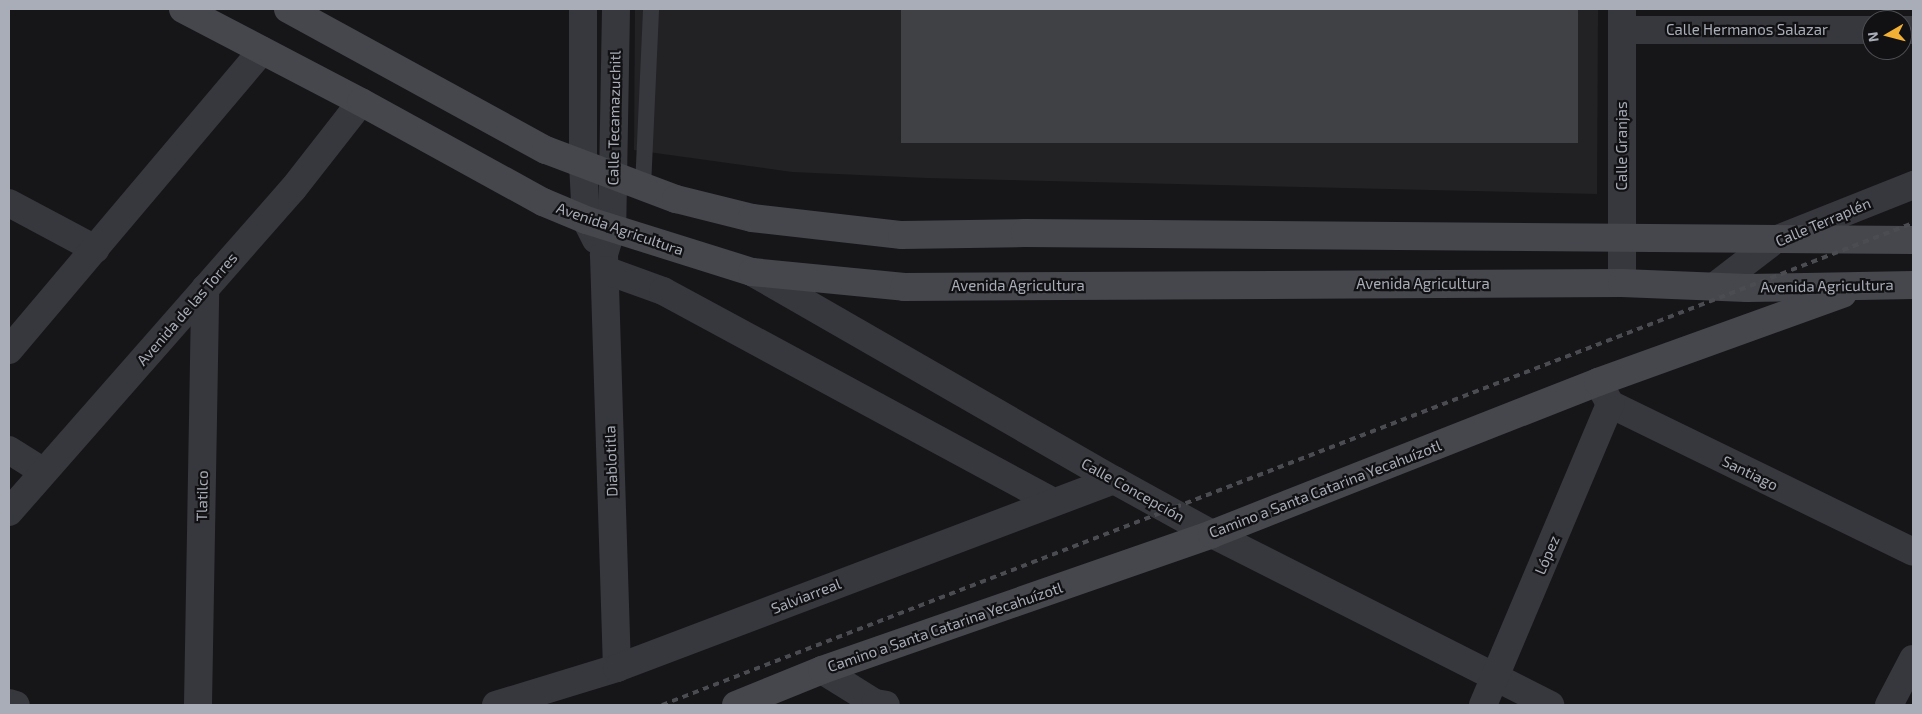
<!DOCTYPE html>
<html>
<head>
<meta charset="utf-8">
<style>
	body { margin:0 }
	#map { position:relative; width:1922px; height:714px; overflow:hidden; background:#161618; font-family:"Exo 2",sans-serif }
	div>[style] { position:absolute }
	.built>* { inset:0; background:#222225 }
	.building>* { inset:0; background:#404145 }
	.lane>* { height:16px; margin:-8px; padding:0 8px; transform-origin:8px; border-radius:8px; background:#37383d }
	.street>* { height:28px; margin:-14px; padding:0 14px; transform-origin:14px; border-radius:14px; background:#37383d }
	.secondary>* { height:28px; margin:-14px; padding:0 14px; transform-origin:14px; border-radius:14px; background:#45474d }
	.rail>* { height:4px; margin-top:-2px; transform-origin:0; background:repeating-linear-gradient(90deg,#4a4c52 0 6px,transparent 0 11px) }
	span { translate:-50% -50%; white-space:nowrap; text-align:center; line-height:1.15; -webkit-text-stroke:4.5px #111113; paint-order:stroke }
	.street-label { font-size:15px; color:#a8adb8 }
	.frame { position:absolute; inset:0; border:10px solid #a8adb8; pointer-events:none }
	.north { position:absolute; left:1862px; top:10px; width:50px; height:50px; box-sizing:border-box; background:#111113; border:1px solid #4d4f55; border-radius:50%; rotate:262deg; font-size:14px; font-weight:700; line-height:20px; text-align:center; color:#a8adb8 }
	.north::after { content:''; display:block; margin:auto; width:18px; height:22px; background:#f2b134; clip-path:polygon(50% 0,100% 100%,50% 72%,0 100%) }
</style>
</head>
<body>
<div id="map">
	<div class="built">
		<i style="clip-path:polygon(635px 9px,1598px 9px,1597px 194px,927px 178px,792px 172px,634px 150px)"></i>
	</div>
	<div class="building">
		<i style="clip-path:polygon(901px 9px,1578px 9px,1578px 143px,901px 143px)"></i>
	</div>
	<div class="lane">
		<i style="left:643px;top:187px;width:178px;rotate:-87.4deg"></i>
	</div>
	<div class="street">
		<i style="left:583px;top:9px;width:155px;rotate:90deg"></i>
		<i style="left:583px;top:164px;width:56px;rotate:86.9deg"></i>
		<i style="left:586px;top:220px;width:22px;rotate:63deg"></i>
		<i style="left:616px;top:9px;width:219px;rotate:91deg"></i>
		<i style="left:612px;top:228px;width:28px;rotate:107deg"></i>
		<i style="left:604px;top:255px;width:413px;rotate:88.2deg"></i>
		<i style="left:1622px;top:30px;width:250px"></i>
		<i style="left:1902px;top:30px;width:11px"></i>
		<i style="left:9px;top:203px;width:98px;rotate:28.1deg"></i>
		<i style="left:605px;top:270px;width:62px;rotate:19.9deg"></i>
		<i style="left:663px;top:291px;width:444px;rotate:28.4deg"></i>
		<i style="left:752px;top:272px;width:418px;rotate:29.9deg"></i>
		<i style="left:1114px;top:480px;width:112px;rotate:28.9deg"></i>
		<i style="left:1212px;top:534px;width:379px;rotate:26.8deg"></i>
		<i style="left:1622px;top:283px;width:274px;rotate:-90deg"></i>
		<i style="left:1715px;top:286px;width:76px;rotate:-37.5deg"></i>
		<i style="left:1775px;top:240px;width:149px;rotate:-21.7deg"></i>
		<i style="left:9px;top:350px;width:392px;rotate:-49.8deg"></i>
		<i style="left:1598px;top:382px;width:25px;rotate:61deg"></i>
		<i style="left:1610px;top:404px;width:337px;rotate:26deg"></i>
		<i style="left:9px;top:450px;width:41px;rotate:32.2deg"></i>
		<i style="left:9px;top:512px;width:430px;rotate:-48.7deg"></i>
		<i style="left:293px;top:189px;width:110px;rotate:-52deg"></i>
		<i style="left:822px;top:670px;width:62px;rotate:31.9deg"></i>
		<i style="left:875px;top:703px;width:11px;rotate:10deg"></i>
		<i style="left:9px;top:703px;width:7px;rotate:16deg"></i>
		<i style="left:198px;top:705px;width:417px;rotate:-89deg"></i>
		<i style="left:496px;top:705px;width:127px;rotate:-17deg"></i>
		<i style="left:617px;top:668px;width:531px;rotate:-20.72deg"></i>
		<i style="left:1483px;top:705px;width:327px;rotate:-67.1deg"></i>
		<i style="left:1889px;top:705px;width:52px;rotate:-62.4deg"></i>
	</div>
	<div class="secondary">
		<i style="left:183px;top:9px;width:201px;rotate:27.6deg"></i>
		<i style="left:361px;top:102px;width:208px;rotate:28.8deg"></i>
		<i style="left:543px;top:202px;width:47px;rotate:22.7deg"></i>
		<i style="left:586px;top:220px;width:174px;rotate:17.4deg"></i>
		<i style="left:752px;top:272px;width:153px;rotate:5.6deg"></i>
		<i style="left:904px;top:287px;width:718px;rotate:-0.32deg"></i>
		<i style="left:1622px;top:283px;width:125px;rotate:2.3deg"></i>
		<i style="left:1747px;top:288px;width:166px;rotate:-1deg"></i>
		<i style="left:288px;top:9px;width:294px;rotate:28.7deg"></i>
		<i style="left:546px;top:150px;width:139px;rotate:20.7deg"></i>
		<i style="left:676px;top:199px;width:78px;rotate:14deg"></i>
		<i style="left:752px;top:218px;width:151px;rotate:6.5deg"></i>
		<i style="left:902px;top:235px;width:123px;rotate:-0.9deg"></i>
		<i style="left:1025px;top:233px;width:888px;rotate:0.45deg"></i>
		<i style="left:736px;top:705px;width:93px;rotate:-22.1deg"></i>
		<i style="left:822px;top:670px;width:413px;rotate:-19.2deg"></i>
		<i style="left:1212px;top:534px;width:415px;rotate:-21.5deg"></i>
		<i style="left:1598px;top:382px;width:260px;rotate:-19.8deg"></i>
	</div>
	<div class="rail">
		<i style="left:662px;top:705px;width:1341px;rotate:-21.07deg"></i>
	</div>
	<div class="street-label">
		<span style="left:1747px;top:30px">Calle Hermanos Salazar</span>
		<span style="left:614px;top:118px;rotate:-89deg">Calle Tecamazuchitl</span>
		<span style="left:1622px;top:146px;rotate:-90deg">Calle Granjas</span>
		<span style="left:1823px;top:222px;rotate:-23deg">Calle Terraplén</span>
		<span style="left:620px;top:229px;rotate:19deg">Avenida Agricultura</span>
		<span style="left:1423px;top:284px">Avenida Agricultura</span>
		<span style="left:1018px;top:286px">Avenida Agricultura</span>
		<span style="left:1827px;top:286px;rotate:-1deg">Avenida Agricultura</span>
		<span style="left:187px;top:309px;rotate:-49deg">Avenida de las Torres</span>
		<span style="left:611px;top:461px;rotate:-92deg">Diablotitla</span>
		<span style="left:1750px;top:473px;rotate:26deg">Santiago</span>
		<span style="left:1325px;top:489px;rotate:-21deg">Camino a Santa Catarina Yecahuízotl</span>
		<span style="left:1133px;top:490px;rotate:29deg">Calle Concepción</span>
		<span style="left:202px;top:496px;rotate:-89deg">Tlatilco</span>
		<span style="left:1547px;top:555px;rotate:-67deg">López</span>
		<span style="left:806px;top:596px;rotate:-21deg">Salviarreal</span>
		<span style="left:945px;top:627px;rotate:-19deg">Camino a Santa Catarina Yecahuízotl</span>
	</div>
	<div class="frame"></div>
	<div class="north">N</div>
</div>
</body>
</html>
